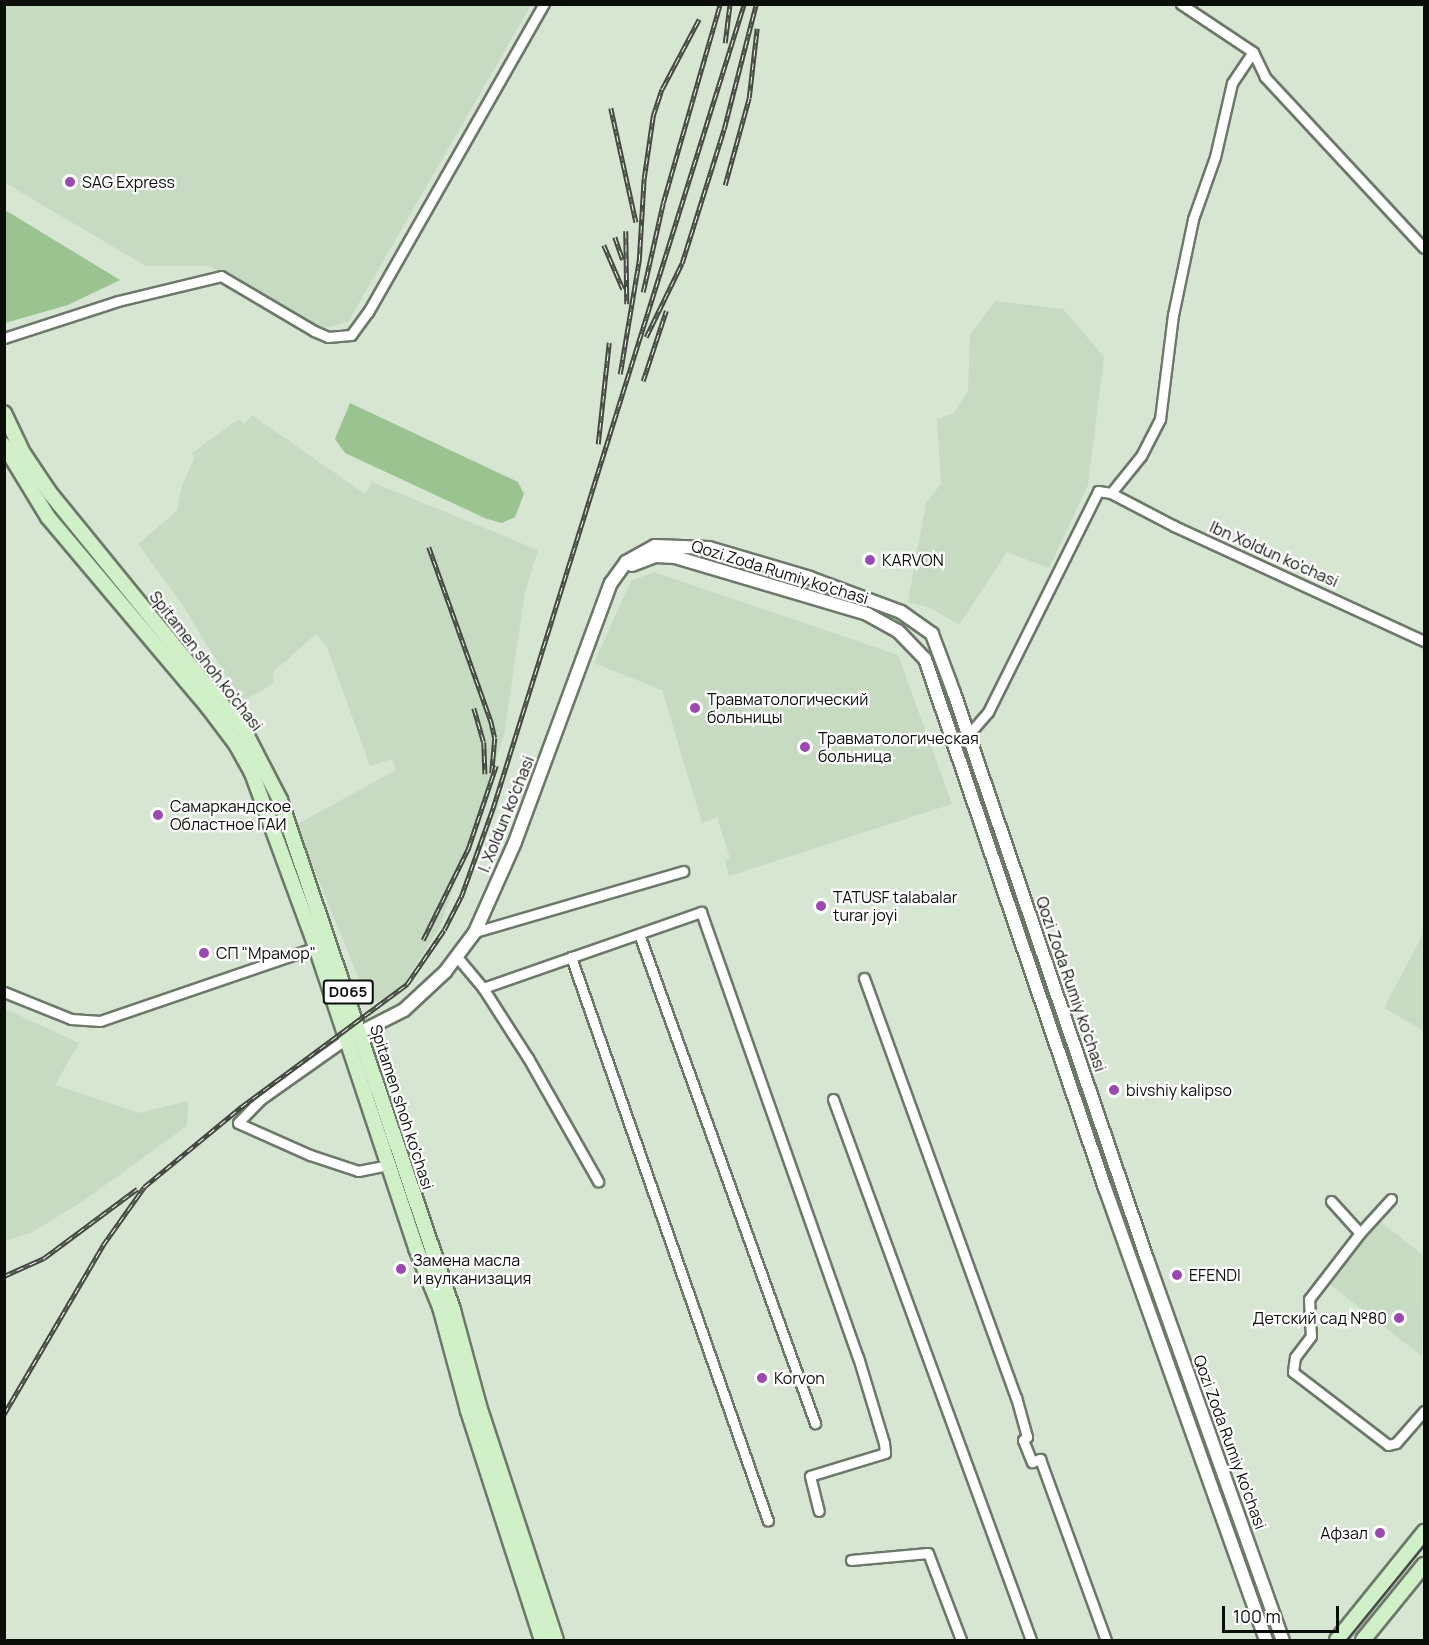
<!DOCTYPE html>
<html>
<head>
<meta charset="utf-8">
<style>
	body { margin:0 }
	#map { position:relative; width:1429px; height:1645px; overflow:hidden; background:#d7e5d3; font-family:Manrope,sans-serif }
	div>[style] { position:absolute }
	.built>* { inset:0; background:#c7dac2 }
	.green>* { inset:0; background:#9bc390 }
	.roads { filter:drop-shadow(2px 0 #6c7969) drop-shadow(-2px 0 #6c7969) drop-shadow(0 2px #6c7969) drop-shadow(0 -2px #6c7969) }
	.street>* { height:9px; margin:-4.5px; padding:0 4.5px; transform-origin:4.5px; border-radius:4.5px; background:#fff }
	.secondary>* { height:12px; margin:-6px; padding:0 6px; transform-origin:6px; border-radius:6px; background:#fff }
	.primary>* { height:14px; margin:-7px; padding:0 7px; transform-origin:7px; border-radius:7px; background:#d0f0c8 }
	.tram>* { height:1.5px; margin:-0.75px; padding:0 0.75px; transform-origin:0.75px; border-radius:0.75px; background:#444a41 }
	.rail>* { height:4.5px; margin-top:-2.25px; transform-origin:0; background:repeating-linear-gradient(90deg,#fff 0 7px,#444a41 0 14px); box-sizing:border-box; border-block:2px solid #444a41 }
	.dots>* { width:16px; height:16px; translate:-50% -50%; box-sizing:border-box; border:3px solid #fff; border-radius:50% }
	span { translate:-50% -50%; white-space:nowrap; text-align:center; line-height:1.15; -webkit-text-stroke:4.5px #fff; paint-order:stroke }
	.shield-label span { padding:2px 4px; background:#fff; border:2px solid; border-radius:4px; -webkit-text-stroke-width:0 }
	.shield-label { font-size:15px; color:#0a0e08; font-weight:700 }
	.poi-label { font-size:16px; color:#0a0e08 }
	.left { translate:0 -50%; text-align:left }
	.right { translate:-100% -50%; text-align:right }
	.street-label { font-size:16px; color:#0a0e08 }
	.frame { position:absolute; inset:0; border:6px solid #0a0e08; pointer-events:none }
	.scale { position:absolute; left:1222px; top:1606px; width:117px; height:27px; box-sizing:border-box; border:3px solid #0a0e08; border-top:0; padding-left:8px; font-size:18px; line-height:21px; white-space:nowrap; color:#0a0e08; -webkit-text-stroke:4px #fff; paint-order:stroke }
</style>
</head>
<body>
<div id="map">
	<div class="built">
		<i style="clip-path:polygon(5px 5px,531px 5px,348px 322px,316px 330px,210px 266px,146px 266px,5px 183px)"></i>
		<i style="clip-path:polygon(995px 301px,1063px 309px,1104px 357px,1088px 485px,1049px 568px,1007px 552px,959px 625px,929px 607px,908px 602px,926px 503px,941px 484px,937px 419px,953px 414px,968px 391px,970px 335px)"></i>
		<i style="clip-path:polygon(252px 415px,365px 494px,372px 482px,538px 550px,525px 592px,504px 735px,440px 927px,402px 987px,380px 1001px,368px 1001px,296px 825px,396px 770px,392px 759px,370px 766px,327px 647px,316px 634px,273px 672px,274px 683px,242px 702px,180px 601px,138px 544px,177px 511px,182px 485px,194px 459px,192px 453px,239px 419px,244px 424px)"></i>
		<i style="clip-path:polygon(654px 572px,898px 655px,952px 804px,729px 876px,725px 860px,730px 858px,717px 817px,702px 823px,662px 690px,594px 663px,631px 581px)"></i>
		<i style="clip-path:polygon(1424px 932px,1424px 1031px,1384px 1008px)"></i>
		<i style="clip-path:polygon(5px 1009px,79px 1043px,55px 1085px,139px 1113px,188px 1101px,187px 1126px,83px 1201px,31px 1233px,5px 1241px)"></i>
		<i style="clip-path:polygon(1377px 1219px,1424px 1256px,1422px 1356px,1328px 1283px)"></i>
	</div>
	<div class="green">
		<i style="clip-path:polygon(4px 210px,5px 210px,120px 280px,68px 305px,5px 323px)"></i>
		<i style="clip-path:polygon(350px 403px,518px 482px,524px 494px,515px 517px,502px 523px,487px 519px,345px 453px,335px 439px)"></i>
	</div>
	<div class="roads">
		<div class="street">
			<i style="left:1181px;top:4px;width:87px;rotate:33.7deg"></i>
			<i style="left:1253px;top:52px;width:28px;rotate:64deg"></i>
			<i style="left:1265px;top:77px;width:233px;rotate:47.1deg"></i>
			<i style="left:4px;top:338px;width:120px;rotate:-18deg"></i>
			<i style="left:118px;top:301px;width:106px;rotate:-13.6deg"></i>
			<i style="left:221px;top:276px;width:108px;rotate:30.6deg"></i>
			<i style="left:314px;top:331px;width:15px;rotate:23deg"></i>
			<i style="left:328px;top:337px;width:23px;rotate:-5deg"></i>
			<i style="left:351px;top:335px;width:29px;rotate:-54deg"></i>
			<i style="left:368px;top:312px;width:355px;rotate:-60.3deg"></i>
			<i style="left:1111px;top:493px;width:48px;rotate:-51deg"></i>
			<i style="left:1141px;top:456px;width:42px;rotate:-62.8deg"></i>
			<i style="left:1160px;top:419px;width:105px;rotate:-82.9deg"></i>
			<i style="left:1173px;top:315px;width:98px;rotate:-78.2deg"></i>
			<i style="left:1193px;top:219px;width:66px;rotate:-70.5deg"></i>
			<i style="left:1215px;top:157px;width:76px;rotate:-77.1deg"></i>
			<i style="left:1232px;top:83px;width:37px;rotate:-56deg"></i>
			<i style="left:968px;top:735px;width:30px;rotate:-49deg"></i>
			<i style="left:988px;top:712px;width:247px;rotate:-63.5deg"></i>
			<i style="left:1098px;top:491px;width:13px;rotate:9deg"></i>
			<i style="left:1111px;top:493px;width:71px;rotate:27.6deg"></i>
			<i style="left:1174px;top:526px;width:275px;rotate:24.7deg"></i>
			<i style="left:475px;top:932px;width:217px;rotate:-16.3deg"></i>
			<i style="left:639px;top:934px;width:520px;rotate:70.21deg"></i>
			<i style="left:457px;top:957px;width:40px;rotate:50deg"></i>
			<i style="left:483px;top:988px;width:83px;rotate:57.3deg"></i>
			<i style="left:528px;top:1058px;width:142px;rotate:60.4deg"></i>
			<i style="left:571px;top:957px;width:597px;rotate:70.75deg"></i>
			<i style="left:864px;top:978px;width:446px;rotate:70.1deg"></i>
			<i style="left:1016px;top:1397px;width:41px;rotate:74.6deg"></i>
			<i style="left:1027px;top:1437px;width:5px;rotate:143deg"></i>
			<i style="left:1023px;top:1440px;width:24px;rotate:68deg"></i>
			<i style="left:1032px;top:1462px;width:9px;rotate:-21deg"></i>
			<i style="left:1040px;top:1459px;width:193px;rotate:70deg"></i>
			<i style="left:483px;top:988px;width:231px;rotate:-19.2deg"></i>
			<i style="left:701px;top:912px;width:472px;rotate:70.6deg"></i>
			<i style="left:858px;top:1357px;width:90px;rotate:73.2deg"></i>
			<i style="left:884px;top:1443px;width:10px;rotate:84deg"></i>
			<i style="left:885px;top:1453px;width:78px;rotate:163deg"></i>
			<i style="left:810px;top:1476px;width:36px;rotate:76deg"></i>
			<i style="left:4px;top:992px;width:72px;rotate:21.9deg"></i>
			<i style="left:71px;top:1019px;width:29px;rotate:4deg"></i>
			<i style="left:100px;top:1021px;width:228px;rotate:-18.9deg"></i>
			<i style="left:346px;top:1039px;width:104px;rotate:144.8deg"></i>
			<i style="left:261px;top:1099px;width:33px;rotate:134deg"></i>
			<i style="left:238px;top:1123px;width:79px;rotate:24deg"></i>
			<i style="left:310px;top:1155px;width:51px;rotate:18.4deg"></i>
			<i style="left:358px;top:1171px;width:33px;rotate:-11deg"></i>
			<i style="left:833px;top:1099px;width:576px;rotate:69.9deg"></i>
			<i style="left:1331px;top:1201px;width:43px;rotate:47.8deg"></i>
			<i style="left:1360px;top:1233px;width:83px;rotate:127.7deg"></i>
			<i style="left:1309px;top:1299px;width:37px;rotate:87deg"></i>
			<i style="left:1311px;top:1336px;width:26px;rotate:127deg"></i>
			<i style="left:1295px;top:1357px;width:15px;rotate:98deg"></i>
			<i style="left:1293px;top:1372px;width:120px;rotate:37.5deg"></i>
			<i style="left:1388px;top:1445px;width:8px;rotate:-14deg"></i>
			<i style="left:1396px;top:1443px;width:43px;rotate:-48.8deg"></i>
			<i style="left:1360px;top:1233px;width:46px;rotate:-47.6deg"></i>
			<i style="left:851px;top:1560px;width:77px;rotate:-5.2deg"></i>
			<i style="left:928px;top:1553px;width:93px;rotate:69.2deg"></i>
		</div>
		<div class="secondary">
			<i style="left:632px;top:565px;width:26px;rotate:-21deg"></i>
			<i style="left:656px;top:556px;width:19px;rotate:3deg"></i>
			<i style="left:675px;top:557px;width:200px;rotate:16.5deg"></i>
			<i style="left:867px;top:614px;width:35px;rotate:29deg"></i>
			<i style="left:898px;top:631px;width:39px;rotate:46deg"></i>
			<i style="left:925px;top:659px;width:559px;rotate:71.21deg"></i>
			<i style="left:1105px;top:1188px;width:480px;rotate:70.4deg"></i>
			<i style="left:353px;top:1036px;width:57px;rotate:-27deg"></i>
			<i style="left:404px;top:1010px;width:56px;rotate:-42.8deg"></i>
			<i style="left:445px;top:972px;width:50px;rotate:-53.1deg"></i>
			<i style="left:475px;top:932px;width:98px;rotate:-66deg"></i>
			<i style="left:515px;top:842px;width:276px;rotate:-69.7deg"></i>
			<i style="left:611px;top:583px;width:26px;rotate:-54deg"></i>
			<i style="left:626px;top:562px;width:33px;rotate:-29deg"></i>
			<i style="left:655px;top:546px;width:54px;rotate:2.1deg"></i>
			<i style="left:709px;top:548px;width:105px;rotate:16.5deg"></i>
			<i style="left:810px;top:578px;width:97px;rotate:20.5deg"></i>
			<i style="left:901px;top:612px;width:38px;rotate:35deg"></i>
			<i style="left:932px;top:634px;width:63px;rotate:69.6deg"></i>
			<i style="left:954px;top:693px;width:598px;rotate:71.17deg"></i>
			<i style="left:1147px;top:1259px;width:405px;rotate:70.4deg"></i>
		</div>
		<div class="primary">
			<i style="left:4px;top:413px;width:44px;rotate:64.6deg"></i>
			<i style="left:23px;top:453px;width:48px;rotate:56deg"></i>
			<i style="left:50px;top:493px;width:311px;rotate:50.9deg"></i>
			<i style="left:246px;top:734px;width:74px;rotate:62.7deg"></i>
			<i style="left:280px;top:800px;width:539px;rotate:71.26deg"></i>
			<i style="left:453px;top:1310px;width:99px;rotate:74.8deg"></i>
			<i style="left:479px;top:1406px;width:246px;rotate:71.8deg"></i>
			<i style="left:4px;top:445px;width:84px;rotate:58.6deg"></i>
			<i style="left:48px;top:517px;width:248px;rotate:49.9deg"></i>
			<i style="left:208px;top:707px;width:46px;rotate:52.9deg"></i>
			<i style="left:236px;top:744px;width:33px;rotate:61deg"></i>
			<i style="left:252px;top:773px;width:185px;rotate:69.8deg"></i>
			<i style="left:316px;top:947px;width:317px;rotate:71.6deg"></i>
			<i style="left:416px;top:1248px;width:64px;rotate:67.9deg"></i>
			<i style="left:440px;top:1307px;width:108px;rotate:74.9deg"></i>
			<i style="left:468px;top:1411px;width:241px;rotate:72.1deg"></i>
			<i style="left:1337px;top:1640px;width:139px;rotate:-51.1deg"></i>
			<i style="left:1363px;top:1640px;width:97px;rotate:-50.9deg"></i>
		</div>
	</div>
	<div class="tram">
		<i style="left:1347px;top:1640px;width:122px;rotate:-50.7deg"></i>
	</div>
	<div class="rail">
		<i style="left:725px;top:43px;width:39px;rotate:-83deg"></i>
		<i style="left:611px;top:108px;width:117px;rotate:77.6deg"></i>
		<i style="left:725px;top:185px;width:90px;rotate:-74.6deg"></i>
		<i style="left:749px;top:98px;width:70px;rotate:-83.5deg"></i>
		<i style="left:626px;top:231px;width:73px;rotate:89.2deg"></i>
		<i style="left:615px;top:237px;width:24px;rotate:71deg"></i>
		<i style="left:604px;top:245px;width:48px;rotate:66.6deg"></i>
		<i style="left:643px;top:292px;width:91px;rotate:-77.3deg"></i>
		<i style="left:663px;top:203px;width:207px;rotate:-74deg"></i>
		<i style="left:646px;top:337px;width:82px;rotate:-64.1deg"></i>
		<i style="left:682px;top:263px;width:140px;rotate:-72.6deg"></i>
		<i style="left:724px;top:129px;width:129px;rotate:-75.6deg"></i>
		<i style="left:620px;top:374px;width:115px;rotate:-80.5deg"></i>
		<i style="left:639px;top:261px;width:83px;rotate:-86.6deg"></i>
		<i style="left:644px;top:178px;width:63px;rotate:-81.7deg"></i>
		<i style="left:653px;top:116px;width:28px;rotate:-72deg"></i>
		<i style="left:662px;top:89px;width:79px;rotate:-62.1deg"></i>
		<i style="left:643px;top:381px;width:74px;rotate:-71.8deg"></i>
		<i style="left:598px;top:444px;width:102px;rotate:-83.8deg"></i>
		<i style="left:429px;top:547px;width:185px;rotate:70.4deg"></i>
		<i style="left:491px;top:721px;width:17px;rotate:77deg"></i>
		<i style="left:495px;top:738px;width:35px;rotate:95deg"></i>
		<i style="left:474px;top:708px;width:35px;rotate:74deg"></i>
		<i style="left:484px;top:742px;width:32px;rotate:88deg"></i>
		<i style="left:423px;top:940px;width:102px;rotate:-63.7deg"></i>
		<i style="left:468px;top:849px;width:88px;rotate:-71.4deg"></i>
		<i style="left:4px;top:1276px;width:44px;rotate:-24.2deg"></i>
		<i style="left:44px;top:1258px;width:116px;rotate:-36.6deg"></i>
		<i style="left:4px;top:1414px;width:196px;rotate:-59.6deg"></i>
		<i style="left:103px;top:1245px;width:71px;rotate:-54.7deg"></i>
		<i style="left:144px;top:1187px;width:126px;rotate:-39.5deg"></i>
		<i style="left:241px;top:1107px;width:207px;rotate:-36.5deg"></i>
		<i style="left:407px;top:984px;width:65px;rotate:-55.6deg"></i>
		<i style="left:444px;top:930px;width:37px;rotate:-63deg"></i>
		<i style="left:461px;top:897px;width:95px;rotate:-70.2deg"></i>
		<i style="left:493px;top:808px;width:842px;rotate:-72.66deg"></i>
	</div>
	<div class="dots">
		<i style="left:70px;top:182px;background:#9d47b3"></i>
		<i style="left:870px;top:560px;background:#9d47b3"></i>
		<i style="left:695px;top:708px;background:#9d47b3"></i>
		<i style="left:805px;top:747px;background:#9d47b3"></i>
		<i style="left:158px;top:815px;background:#9d47b3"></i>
		<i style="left:821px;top:906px;background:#9d47b3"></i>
		<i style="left:204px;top:953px;background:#9d47b3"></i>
		<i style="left:1114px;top:1090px;background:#9d47b3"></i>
		<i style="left:401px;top:1269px;background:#9d47b3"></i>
		<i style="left:1177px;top:1275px;background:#9d47b3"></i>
		<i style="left:1399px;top:1318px;background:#9d47b3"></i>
		<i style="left:762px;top:1378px;background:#9d47b3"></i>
		<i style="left:1380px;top:1533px;background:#9d47b3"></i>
	</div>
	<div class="shield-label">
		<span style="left:348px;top:992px">D065</span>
	</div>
	<div class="poi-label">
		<span class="left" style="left:82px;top:182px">SAG Express</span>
		<span class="left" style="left:882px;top:560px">KARVON</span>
		<span class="left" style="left:707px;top:708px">Травматологический<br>больницы</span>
		<span class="left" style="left:818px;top:747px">Травматологическая<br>больница</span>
		<span class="left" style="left:170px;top:815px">Самаркандское<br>Областное ГАИ</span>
		<span class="left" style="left:833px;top:906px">TATUSF talabalar<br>turar joyi</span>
		<span class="left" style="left:216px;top:953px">СП "Мрамор"</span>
		<span class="left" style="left:1126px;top:1090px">bivshiy kalipso</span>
		<span class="left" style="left:413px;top:1269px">Замена масла<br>и вулканизация</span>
		<span class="left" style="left:1189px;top:1275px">EFENDI</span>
		<span class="right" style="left:1387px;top:1318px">Детский сад №80</span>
		<span class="left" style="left:774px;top:1378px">Korvon</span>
		<span class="right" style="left:1368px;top:1533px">Афзал</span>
	</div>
	<div class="street-label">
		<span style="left:1274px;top:554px;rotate:24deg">Ibn Xoldun ko'chasi</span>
		<span style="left:780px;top:572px;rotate:17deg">Qozi Zoda Rumiy ko'chasi</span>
		<span style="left:206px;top:661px;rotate:52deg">Spitamen shoh ko'chasi</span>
		<span style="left:506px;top:814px;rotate:-68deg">I. Xoldun ko'chasi</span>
		<span style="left:1071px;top:984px;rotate:71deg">Qozi Zoda Rumiy ko'chasi</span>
		<span style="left:402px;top:1107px;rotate:72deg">Spitamen shoh ko'chasi</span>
		<span style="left:1230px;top:1442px;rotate:70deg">Qozi Zoda Rumiy ko'chasi</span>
	</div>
	<div class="frame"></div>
	<div class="scale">100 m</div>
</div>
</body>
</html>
